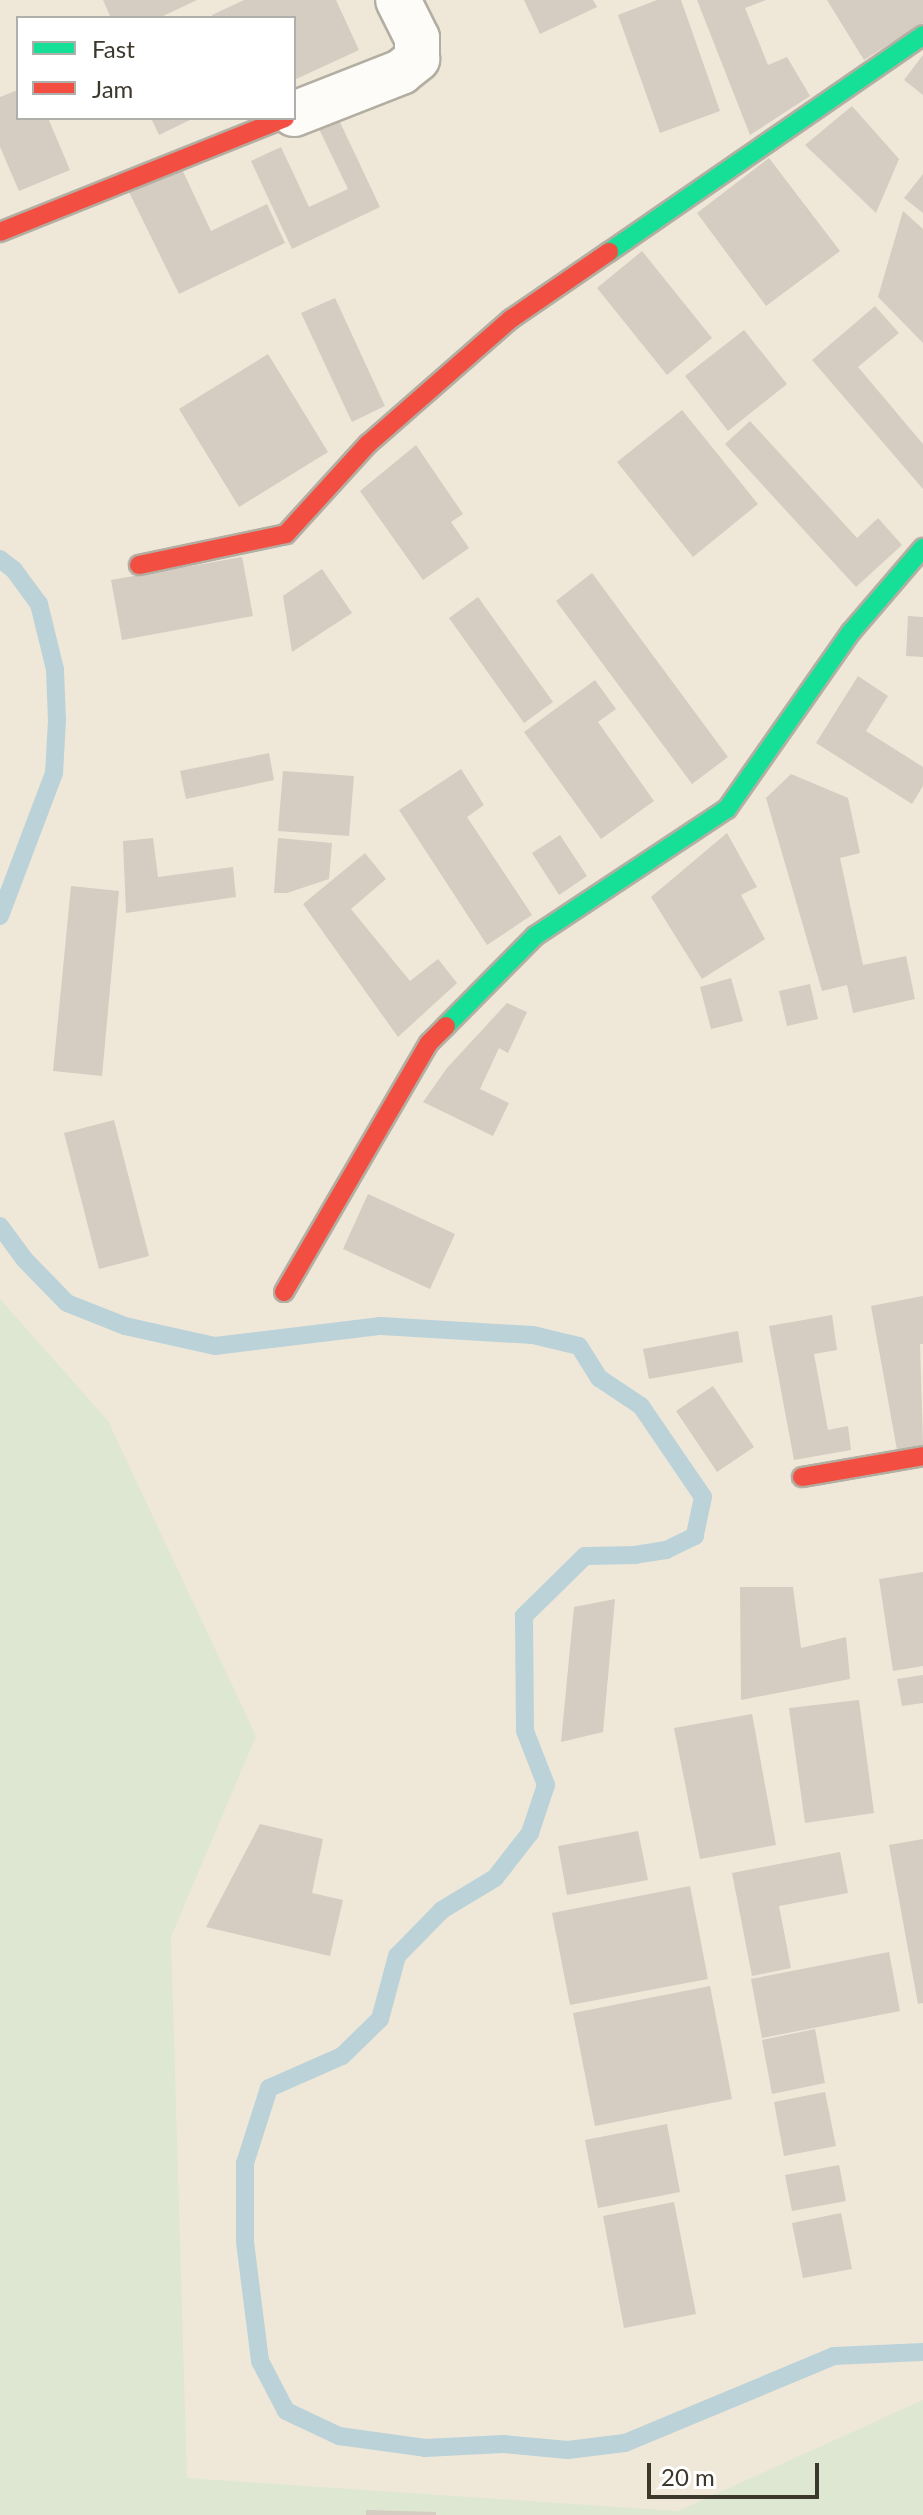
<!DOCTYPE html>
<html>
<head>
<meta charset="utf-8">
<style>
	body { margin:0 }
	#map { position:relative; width:923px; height:2515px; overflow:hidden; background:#efe8d9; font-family:Lato,sans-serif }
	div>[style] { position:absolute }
	.green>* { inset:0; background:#dee7d2 }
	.stream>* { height:18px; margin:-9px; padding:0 9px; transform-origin:9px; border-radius:9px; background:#bbd2d9 }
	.building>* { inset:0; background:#d5ccc2 }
	.roads { filter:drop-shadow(2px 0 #b3aea2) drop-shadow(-2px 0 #b3aea2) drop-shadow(0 2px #b3aea2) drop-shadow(0 -2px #b3aea2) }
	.street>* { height:44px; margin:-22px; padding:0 22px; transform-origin:22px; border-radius:22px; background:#fdfcf9 }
	.fast>* { height:18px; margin:-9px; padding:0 9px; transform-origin:9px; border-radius:9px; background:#16e098 }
	.jam>* { height:18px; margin:-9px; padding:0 9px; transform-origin:9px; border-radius:9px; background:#f24e42 }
	span { translate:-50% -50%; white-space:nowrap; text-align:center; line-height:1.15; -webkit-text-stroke:6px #fff; paint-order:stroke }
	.legend { position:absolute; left:16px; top:16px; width:280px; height:104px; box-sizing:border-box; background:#fff; border:2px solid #b1afab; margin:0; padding:10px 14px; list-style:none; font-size:24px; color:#3d382c }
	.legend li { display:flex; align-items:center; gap:16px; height:40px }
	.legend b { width:40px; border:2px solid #b1afab }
	.scale { position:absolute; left:647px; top:2463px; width:172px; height:36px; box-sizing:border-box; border:4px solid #3d382c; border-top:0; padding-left:10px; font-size:24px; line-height:28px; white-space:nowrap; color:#3d382c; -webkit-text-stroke:6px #fff; paint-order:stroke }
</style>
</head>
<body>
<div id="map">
	<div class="green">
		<i style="clip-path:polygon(0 1299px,108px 1421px,256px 1736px,171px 1937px,187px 2478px,678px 2511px,923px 2400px,923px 2515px,0 2515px)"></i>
	</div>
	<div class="stream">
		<i style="left:0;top:559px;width:18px;rotate:38deg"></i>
		<i style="left:14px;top:570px;width:42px;rotate:53.7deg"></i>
		<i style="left:39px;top:604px;width:67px;rotate:76.2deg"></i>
		<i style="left:55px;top:669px;width:51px;rotate:87.8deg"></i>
		<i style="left:57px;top:720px;width:53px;rotate:93.2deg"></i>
		<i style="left:54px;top:773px;width:153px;rotate:110.7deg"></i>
		<i style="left:0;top:1226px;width:42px;rotate:53.7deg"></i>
		<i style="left:25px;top:1260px;width:60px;rotate:45.7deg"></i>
		<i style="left:67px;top:1303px;width:62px;rotate:21.6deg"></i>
		<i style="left:125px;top:1326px;width:92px;rotate:12.5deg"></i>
		<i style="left:215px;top:1346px;width:167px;rotate:-6.9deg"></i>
		<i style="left:381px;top:1326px;width:152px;rotate:3.4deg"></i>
		<i style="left:533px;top:1335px;width:47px;rotate:13.4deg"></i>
		<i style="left:579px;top:1346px;width:38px;rotate:58deg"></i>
		<i style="left:599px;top:1378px;width:50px;rotate:33.7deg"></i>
		<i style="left:641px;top:1406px;width:110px;rotate:55.7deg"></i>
		<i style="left:703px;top:1497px;width:40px;rotate:102deg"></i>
		<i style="left:695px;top:1536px;width:32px;rotate:154deg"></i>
		<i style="left:666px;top:1550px;width:30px;rotate:171deg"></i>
		<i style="left:636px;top:1555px;width:51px;rotate:178.9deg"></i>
		<i style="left:585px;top:1556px;width:86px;rotate:135.5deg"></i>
		<i style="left:524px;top:1616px;width:115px;rotate:89.5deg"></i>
		<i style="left:525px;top:1731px;width:58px;rotate:68.7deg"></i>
		<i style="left:546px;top:1785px;width:51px;rotate:108.4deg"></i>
		<i style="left:530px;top:1833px;width:57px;rotate:127.9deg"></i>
		<i style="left:495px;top:1878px;width:62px;rotate:148.9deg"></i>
		<i style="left:442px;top:1910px;width:64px;rotate:134.4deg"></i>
		<i style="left:397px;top:1956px;width:65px;rotate:105.1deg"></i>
		<i style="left:380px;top:2019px;width:53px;rotate:135.8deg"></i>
		<i style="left:342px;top:2056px;width:80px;rotate:156.3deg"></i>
		<i style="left:269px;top:2088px;width:79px;rotate:107.7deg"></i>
		<i style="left:245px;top:2163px;width:79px;rotate:90deg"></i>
		<i style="left:245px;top:2242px;width:120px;rotate:82.8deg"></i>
		<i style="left:260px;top:2361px;width:56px;rotate:62.5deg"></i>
		<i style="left:286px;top:2411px;width:59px;rotate:25.3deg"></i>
		<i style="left:339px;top:2436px;width:87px;rotate:7.9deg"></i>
		<i style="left:425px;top:2448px;width:78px;rotate:-2.9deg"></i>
		<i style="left:503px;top:2444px;width:65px;rotate:5.3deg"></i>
		<i style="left:568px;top:2450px;width:57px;rotate:-7deg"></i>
		<i style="left:625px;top:2443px;width:226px;rotate:-22.6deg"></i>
		<i style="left:834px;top:2356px;width:89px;rotate:-2.6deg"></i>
	</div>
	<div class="building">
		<i style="clip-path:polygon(103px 0,197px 0,159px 18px,111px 18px)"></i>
		<i style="clip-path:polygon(244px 0,336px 0,359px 50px,294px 80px,294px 18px,214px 18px,212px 15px)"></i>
		<i style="clip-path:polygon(524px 0,593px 0,597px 7px,540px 34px)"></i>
		<i style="clip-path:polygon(657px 0,681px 0,720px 111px,660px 133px,618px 15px)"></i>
		<i style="clip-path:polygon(697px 0,766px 0,745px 8px,768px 65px,787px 57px,810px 96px,750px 135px)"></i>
		<i style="clip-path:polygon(827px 0,923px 0,923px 23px,864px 60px)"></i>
		<i style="clip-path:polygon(923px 55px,923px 95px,904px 80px)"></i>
		<i style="clip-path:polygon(18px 90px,18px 118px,48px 118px,70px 170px,19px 191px,0 147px,0 97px)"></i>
		<i style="clip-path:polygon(852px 106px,899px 159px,876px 213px,805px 145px)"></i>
		<i style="clip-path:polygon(151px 118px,194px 118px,159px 135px)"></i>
		<i style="clip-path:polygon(338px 118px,380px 207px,292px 249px,251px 161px,281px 147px,309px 207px,348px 189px,318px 127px)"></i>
		<i style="clip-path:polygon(769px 158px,840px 251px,766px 306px,697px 213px)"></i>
		<i style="clip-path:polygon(180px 165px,211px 231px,267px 204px,285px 243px,179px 294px,128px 190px)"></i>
		<i style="clip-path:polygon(923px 174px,923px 213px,904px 198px)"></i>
		<i style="clip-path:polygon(903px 211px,923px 229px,923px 343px,878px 297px)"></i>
		<i style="clip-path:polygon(642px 251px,712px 338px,667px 375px,597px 288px)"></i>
		<i style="clip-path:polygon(335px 298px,385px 406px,352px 422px,301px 313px)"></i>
		<i style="clip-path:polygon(875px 306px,899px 333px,858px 367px,923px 444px,923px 489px,812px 360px)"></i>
		<i style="clip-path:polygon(744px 330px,787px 384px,728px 431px,685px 376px)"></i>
		<i style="clip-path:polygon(268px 354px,328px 452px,239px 507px,179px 409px)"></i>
		<i style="clip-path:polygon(682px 410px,758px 504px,693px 557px,617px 462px)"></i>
		<i style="clip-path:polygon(750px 421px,857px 538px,878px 518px,902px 545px,856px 587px,725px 444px)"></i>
		<i style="clip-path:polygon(416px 445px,463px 514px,451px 522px,469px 548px,423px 580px,360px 491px)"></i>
		<i style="clip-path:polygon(242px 557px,253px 616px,122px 640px,111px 580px)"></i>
		<i style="clip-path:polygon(322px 569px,352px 613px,292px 652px,283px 596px)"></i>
		<i style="clip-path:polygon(592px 573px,728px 757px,692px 784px,556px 601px)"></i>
		<i style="clip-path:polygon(478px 597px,553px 702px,524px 723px,449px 618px)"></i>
		<i style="clip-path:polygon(908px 616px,923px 617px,923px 657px,906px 656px)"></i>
		<i style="clip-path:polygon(858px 676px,888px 696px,866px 731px,923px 767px,923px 786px,912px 804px,816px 743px)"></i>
		<i style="clip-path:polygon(595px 680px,616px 709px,598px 722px,654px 801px,601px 839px,524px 732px)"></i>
		<i style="clip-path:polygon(269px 753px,274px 780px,186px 799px,180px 771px)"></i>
		<i style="clip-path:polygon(461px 769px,484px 805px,467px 817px,532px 915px,487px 945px,399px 810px)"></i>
		<i style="clip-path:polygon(283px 771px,354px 776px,349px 836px,278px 831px)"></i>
		<i style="clip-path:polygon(791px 774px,848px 798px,860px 853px,840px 858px,863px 965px,906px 956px,915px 999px,853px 1013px,847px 985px,822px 991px,766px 798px)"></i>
		<i style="clip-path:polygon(727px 833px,757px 887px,741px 895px,765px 939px,702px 979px,651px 897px)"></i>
		<i style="clip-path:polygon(560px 835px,587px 876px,559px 895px,532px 853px)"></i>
		<i style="clip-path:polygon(153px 838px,158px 877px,233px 867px,236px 897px,126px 913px,123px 841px)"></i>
		<i style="clip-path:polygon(278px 838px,332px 843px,329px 879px,287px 893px,274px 893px)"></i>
		<i style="clip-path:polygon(365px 853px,386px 879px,351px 909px,410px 981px,438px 959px,457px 983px,398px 1037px,303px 904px)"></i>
		<i style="clip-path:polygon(71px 886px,119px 891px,102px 1076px,53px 1071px)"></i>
		<i style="clip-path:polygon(731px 978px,743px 1021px,711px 1029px,700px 987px)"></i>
		<i style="clip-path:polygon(810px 984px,818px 1019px,787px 1026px,779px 991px)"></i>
		<i style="clip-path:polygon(507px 1003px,527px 1012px,508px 1053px,499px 1048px,480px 1089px,509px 1103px,493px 1136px,423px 1102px,447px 1068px)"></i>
		<i style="clip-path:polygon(114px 1120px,149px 1256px,99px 1269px,64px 1133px)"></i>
		<i style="clip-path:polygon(368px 1194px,455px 1234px,430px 1289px,343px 1249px)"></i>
		<i style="clip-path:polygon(923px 1296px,923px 1344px,920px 1344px,923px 1445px,897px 1450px,871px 1306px)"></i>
		<i style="clip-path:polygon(832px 1315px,837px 1350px,814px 1354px,828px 1430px,848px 1426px,851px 1450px,794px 1460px,769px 1326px)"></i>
		<i style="clip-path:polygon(738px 1331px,743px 1362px,649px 1379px,643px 1349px)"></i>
		<i style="clip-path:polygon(713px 1386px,754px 1447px,717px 1472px,676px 1411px)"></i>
		<i style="clip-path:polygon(923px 1572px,923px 1666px,893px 1671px,879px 1579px)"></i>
		<i style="clip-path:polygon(740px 1587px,793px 1587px,801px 1648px,846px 1637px,850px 1679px,741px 1700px)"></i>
		<i style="clip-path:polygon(615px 1599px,603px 1732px,561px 1742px,574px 1607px)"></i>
		<i style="clip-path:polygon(923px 1675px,923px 1703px,902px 1706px,897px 1679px)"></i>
		<i style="clip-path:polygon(859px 1700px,874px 1813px,805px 1823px,789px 1708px)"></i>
		<i style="clip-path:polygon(752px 1714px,776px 1845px,700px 1859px,674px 1728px)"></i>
		<i style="clip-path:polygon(260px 1824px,323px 1839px,312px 1893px,343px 1900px,330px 1956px,206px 1927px)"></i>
		<i style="clip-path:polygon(638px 1831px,648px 1880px,567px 1895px,558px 1846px)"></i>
		<i style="clip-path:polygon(923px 1839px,923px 2003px,918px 2004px,889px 1845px)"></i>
		<i style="clip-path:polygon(840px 1852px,848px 1893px,779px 1906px,791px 1968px,752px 1976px,732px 1873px)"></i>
		<i style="clip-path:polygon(690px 1886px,708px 1979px,570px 2005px,552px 1913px)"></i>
		<i style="clip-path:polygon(889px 1952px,900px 2011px,762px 2038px,751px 1979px)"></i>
		<i style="clip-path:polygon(710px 1986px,732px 2099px,595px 2126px,573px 2013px)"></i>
		<i style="clip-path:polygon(815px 2029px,825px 2083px,772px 2094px,762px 2040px)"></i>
		<i style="clip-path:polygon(825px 2092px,836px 2146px,784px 2156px,774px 2102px)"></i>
		<i style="clip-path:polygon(667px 2124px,680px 2192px,598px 2208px,585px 2140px)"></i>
		<i style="clip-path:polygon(839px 2165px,846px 2201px,792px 2211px,785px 2175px)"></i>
		<i style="clip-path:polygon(674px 2202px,696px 2314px,624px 2328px,603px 2216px)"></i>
		<i style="clip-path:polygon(841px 2213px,852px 2269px,803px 2278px,792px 2223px)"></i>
		<i style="clip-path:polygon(366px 2510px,436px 2512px,436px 2515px,366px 2515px)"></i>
	</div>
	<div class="roads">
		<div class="street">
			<i style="left:294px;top:114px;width:115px;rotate:-21.4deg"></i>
			<i style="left:401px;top:72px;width:21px;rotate:-39deg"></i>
			<i style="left:417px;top:59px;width:21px;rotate:-90deg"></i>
			<i style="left:417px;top:38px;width:42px;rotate:-116.6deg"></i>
		</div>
		<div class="fast">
			<i style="left:609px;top:252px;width:382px;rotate:-34.6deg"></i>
			<i style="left:446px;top:1026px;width:127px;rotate:-45.3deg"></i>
			<i style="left:535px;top:936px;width:230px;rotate:-33.5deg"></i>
			<i style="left:727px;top:809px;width:216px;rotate:-55deg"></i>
			<i style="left:851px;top:632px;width:111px;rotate:-49.4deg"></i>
		</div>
		<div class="jam">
			<i style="left:0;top:232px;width:307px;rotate:-21.8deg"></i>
			<i style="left:139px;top:565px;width:150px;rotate:-11.9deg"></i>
			<i style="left:286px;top:534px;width:122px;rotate:-47.7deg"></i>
			<i style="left:368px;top:444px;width:190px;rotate:-41.2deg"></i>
			<i style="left:511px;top:319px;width:119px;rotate:-34.4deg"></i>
			<i style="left:284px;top:1292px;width:288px;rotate:-59.8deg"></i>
			<i style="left:429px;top:1043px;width:24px;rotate:-45deg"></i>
			<i style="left:802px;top:1477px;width:123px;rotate:-9.8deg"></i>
		</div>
	</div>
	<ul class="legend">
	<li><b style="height:10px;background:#16e098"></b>Fast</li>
	<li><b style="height:10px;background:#f24e42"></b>Jam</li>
	</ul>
	<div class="scale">20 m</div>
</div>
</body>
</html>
